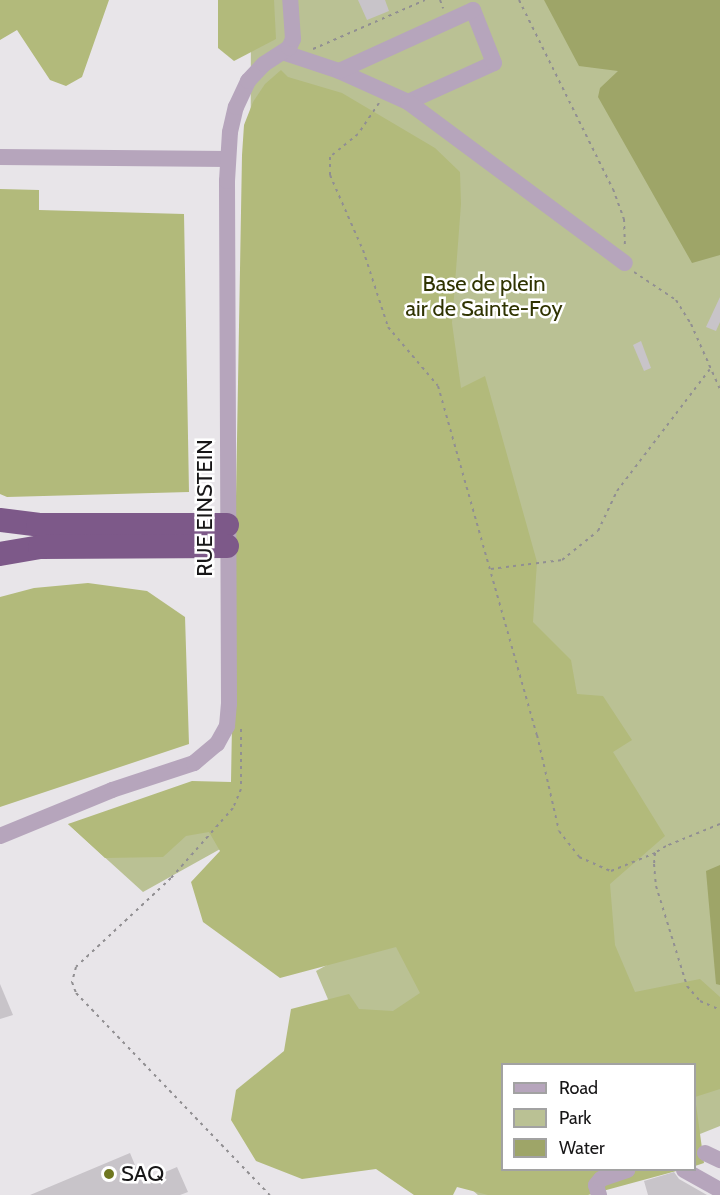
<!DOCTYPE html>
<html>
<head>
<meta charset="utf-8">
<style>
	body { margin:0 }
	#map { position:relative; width:720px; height:1195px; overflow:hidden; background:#e8e5e9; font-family:Cabin,sans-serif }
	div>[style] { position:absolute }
	.green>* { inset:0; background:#bac194 }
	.forest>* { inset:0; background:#b2ba7b }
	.water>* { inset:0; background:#9ea568 }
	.building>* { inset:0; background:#c8c4c9 }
	.path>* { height:2px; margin-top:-1px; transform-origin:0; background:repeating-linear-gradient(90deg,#918f92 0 3px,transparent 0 7.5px) }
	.minor>* { height:16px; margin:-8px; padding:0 8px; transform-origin:8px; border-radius:8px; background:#b6a5bc }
	.highway>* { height:24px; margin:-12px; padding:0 12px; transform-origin:12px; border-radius:12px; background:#7d5989 }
	.dots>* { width:16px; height:16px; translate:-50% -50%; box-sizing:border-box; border:3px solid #fff; border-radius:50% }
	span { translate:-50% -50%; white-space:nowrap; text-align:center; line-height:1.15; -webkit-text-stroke:5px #fff; paint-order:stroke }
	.park-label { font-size:22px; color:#2f3301 }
	.street-label { font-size:22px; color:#171617 }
	.poi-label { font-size:22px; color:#171617 }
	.left { translate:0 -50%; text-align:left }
	.legend { position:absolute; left:501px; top:1063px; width:195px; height:108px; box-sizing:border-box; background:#fff; border:2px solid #a2a2a2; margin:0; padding:8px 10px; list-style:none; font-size:18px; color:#171617 }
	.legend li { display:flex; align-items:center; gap:12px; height:30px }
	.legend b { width:30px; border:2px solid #a2a2a2 }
</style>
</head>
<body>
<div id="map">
	<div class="green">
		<i style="clip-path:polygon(251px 0,720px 0,720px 1126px,695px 1136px,694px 1064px,502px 1064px,502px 1170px,539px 1195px,478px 1195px,372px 1103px,316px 971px,327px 965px,240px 838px,143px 892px,68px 824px,249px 799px)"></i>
	</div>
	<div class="forest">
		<i style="clip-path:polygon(0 0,109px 0,82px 77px,66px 86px,50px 80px,17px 30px,0 40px)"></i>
		<i style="clip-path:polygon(218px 0,274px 0,276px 39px,234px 61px,218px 48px)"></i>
		<i style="clip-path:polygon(281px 70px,288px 77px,342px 93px,435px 148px,460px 172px,461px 204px,452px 323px,461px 388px,485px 376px,537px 562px,533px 622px,571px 660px,577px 694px,603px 696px,632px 740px,613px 752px,665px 836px,610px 884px,615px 945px,635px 992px,700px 979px,720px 997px,720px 1089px,695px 1097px,704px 1163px,695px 1166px,694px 1064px,502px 1064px,502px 1170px,680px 1170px,588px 1195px,488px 1195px,457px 1187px,453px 1195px,414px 1195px,376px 1169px,302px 1179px,256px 1161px,231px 1120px,236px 1090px,284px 1051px,291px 1009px,349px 994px,359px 1009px,393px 1011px,420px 993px,396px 947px,280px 978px,203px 922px,191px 882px,220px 851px,209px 832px,186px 836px,163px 857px,105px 858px,68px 824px,192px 781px,231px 782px,242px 155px,244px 125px,253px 102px,265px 84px)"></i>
		<i style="clip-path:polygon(0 189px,39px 190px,39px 210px,184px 214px,189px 492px,7px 497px,0 494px)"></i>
		<i style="clip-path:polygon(88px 583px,147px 591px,185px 617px,189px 744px,0 807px,0 597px,34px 588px)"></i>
	</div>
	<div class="water">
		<i style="clip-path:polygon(544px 0,720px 0,720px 255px,692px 263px,598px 97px,600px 88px,618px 71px,579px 66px)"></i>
		<i style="clip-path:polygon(720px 865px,720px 985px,716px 984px,706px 871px)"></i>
	</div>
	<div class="building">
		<i style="clip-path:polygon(358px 0,385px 0,389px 11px,367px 20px)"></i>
		<i style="clip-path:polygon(720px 297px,720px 322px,716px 331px,706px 327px)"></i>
		<i style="clip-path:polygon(641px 341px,651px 368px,644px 371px,633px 345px)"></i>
		<i style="clip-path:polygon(0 984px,13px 1015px,0 1019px)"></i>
		<i style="clip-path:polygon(130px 1153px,142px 1182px,177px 1167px,188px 1192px,180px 1195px,30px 1195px)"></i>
		<i style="clip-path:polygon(674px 1172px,679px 1179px,707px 1195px,648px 1195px,644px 1181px)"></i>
	</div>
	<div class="path">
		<i style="left:440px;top:0;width:9px;rotate:69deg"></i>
		<i style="left:519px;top:0;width:211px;rotate:63.6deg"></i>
		<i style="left:613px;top:189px;width:32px;rotate:70deg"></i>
		<i style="left:624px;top:219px;width:27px;rotate:88deg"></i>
		<i style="left:313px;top:49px;width:122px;rotate:-23.6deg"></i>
		<i style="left:379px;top:103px;width:37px;rotate:124deg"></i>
		<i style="left:358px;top:134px;width:36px;rotate:141deg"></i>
		<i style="left:330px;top:157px;width:18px;rotate:90deg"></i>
		<i style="left:330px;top:175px;width:82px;rotate:66.3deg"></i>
		<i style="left:363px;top:250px;width:81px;rotate:72deg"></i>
		<i style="left:388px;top:327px;width:77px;rotate:49.7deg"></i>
		<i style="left:438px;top:386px;width:363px;rotate:74.2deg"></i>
		<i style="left:537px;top:735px;width:98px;rotate:77.1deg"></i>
		<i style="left:559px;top:831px;width:33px;rotate:52deg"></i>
		<i style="left:579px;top:857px;width:35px;rotate:24deg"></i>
		<i style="left:611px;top:871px;width:48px;rotate:-22.2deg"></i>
		<i style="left:634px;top:272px;width:50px;rotate:33.7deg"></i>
		<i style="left:676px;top:300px;width:28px;rotate:58deg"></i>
		<i style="left:691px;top:324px;width:71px;rotate:66deg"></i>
		<i style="left:491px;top:569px;width:72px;rotate:-7.2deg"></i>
		<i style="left:562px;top:560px;width:46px;rotate:-38.9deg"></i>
		<i style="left:598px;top:531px;width:44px;rotate:-64.6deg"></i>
		<i style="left:617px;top:491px;width:153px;rotate:-52.7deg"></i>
		<i style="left:241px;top:729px;width:60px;rotate:90deg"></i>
		<i style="left:241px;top:789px;width:21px;rotate:113deg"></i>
		<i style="left:233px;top:808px;width:94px;rotate:131.5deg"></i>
		<i style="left:171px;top:878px;width:130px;rotate:136.9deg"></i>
		<i style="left:76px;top:967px;width:16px;rotate:105deg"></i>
		<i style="left:72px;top:982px;width:12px;rotate:70deg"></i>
		<i style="left:76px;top:993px;width:280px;rotate:46.2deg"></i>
		<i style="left:720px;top:824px;width:58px;rotate:157.8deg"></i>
		<i style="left:666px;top:846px;width:13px;rotate:148deg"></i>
		<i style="left:655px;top:853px;width:11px;rotate:95deg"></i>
		<i style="left:654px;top:864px;width:22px;rotate:85deg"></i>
		<i style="left:656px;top:886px;width:105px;rotate:72.8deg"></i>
		<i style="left:687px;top:986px;width:20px;rotate:49deg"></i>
		<i style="left:700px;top:1001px;width:22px;rotate:24deg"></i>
	</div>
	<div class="minor">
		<i style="left:285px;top:53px;width:57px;rotate:18.4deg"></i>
		<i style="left:339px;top:71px;width:76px;rotate:24.2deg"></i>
		<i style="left:408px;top:102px;width:94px;rotate:-24.4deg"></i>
		<i style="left:494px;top:63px;width:57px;rotate:-111.6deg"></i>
		<i style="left:473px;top:10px;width:147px;rotate:155.5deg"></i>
		<i style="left:408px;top:102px;width:270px;rotate:36.6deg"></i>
		<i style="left:0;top:157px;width:228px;rotate:0.5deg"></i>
		<i style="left:0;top:836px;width:121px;rotate:-22.3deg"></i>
		<i style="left:112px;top:790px;width:86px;rotate:-18.2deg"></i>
		<i style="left:194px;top:763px;width:30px;rotate:-40deg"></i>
		<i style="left:217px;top:744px;width:21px;rotate:-61deg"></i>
		<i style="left:227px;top:726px;width:22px;rotate:-85deg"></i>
		<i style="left:229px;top:704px;width:523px;rotate:-90.22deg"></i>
		<i style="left:227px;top:181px;width:49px;rotate:-86.5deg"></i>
		<i style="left:230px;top:132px;width:26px;rotate:-77deg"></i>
		<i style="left:236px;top:107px;width:29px;rotate:-65deg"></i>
		<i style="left:248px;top:81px;width:23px;rotate:-47deg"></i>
		<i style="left:264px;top:64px;width:30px;rotate:-33deg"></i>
		<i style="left:289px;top:48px;width:10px;rotate:-66deg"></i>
		<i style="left:293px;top:39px;width:39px;rotate:-94deg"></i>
		<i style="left:705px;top:1153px;width:17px;rotate:25deg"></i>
		<i style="left:684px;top:1170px;width:41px;rotate:29.1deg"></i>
		<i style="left:599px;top:1195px;width:10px;rotate:-107deg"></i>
		<i style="left:596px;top:1185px;width:8px;rotate:-50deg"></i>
		<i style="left:601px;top:1179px;width:28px;rotate:-19deg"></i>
	</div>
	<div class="highway">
		<i style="left:0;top:520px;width:38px;rotate:7deg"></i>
		<i style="left:38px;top:525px;width:189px"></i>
		<i style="left:0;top:554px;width:41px;rotate:-9.9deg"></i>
		<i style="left:40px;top:547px;width:187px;rotate:-0.3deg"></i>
	</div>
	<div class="dots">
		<i style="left:109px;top:1174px;background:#6f7720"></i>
	</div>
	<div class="park-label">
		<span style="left:484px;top:296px">Base de plein<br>air de Sainte-Foy</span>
	</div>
	<div class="street-label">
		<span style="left:205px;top:508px;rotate:-90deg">RUE EINSTEIN</span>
	</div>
	<div class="poi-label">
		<span class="left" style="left:121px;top:1174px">SAQ</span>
	</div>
	<ul class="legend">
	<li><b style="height:8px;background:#b6a5bc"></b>Road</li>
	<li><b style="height:16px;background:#bac194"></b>Park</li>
	<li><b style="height:16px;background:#9ea568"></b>Water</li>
	</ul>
</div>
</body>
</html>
